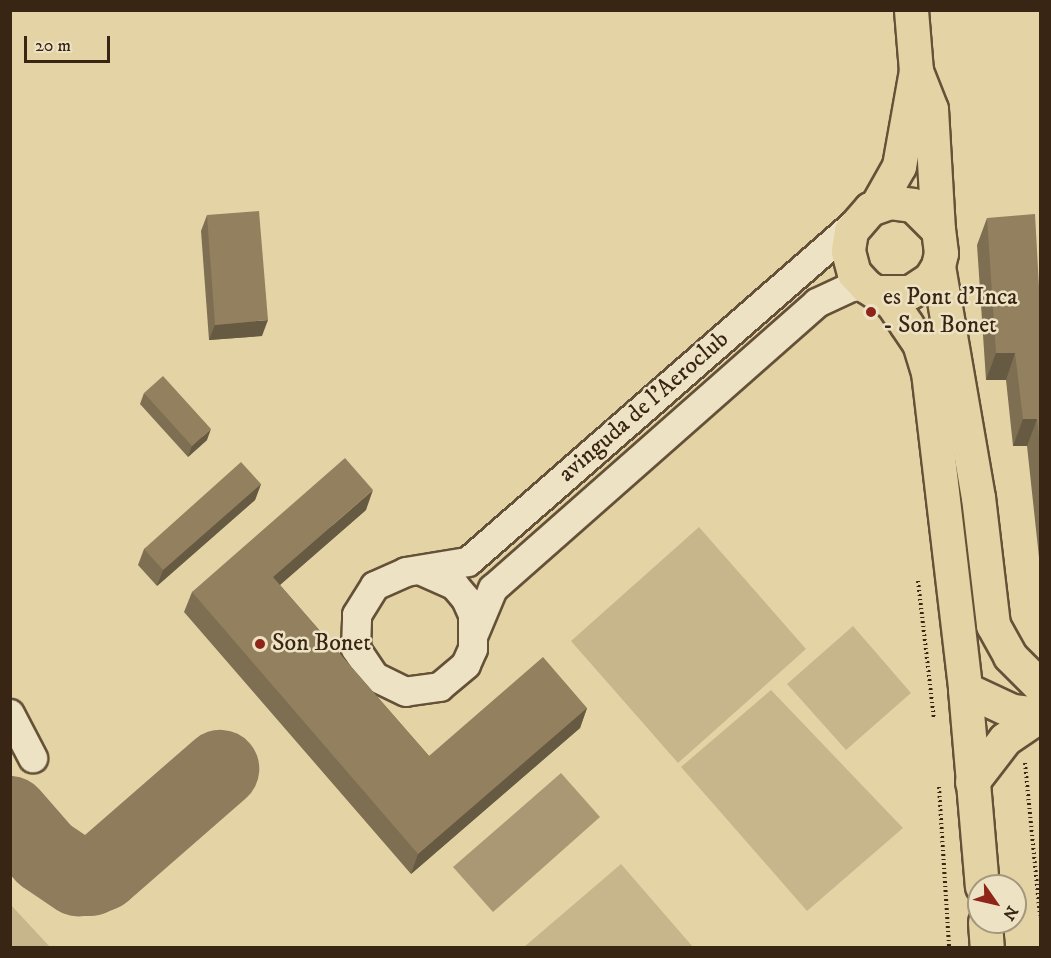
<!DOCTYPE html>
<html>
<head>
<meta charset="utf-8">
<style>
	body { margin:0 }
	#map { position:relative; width:1051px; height:958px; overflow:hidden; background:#e4d4a5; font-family:"IM FELL DW Pica",serif }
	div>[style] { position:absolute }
	.green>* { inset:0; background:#c7b68c }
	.water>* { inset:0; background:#aa9874 }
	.taxiway>* { height:78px; margin:-39px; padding:0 39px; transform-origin:39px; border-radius:39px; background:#8e7c5c }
	.path>* { height:4px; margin-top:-2px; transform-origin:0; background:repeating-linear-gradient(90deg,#392514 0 1.5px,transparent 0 4.5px) }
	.roads { filter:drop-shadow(2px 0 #645138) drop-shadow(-2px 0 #645138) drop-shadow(0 2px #645138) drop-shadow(0 -2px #645138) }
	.minor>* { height:28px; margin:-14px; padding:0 14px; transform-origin:14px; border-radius:14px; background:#ede3c4 }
	.major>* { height:33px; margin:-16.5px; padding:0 16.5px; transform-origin:16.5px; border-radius:16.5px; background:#e4d4a5 }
	.wall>* { inset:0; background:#7e6e52 }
	.shaded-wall>* { inset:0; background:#665a42 }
	.building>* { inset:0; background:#92805f }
	.dots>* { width:16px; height:16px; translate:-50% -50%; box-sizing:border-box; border:3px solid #ede3c4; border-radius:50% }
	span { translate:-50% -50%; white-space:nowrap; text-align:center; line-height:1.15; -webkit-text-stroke:5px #ede3c4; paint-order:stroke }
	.poi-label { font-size:24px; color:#392514 }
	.left { translate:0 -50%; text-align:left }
	.street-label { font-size:24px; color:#392514 }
	.frame { position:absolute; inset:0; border:12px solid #392514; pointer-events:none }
	.north { position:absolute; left:967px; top:874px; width:60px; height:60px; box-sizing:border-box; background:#ede3c4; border:2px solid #a5977e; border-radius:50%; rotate:124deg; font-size:16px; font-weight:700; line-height:24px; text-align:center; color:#392514 }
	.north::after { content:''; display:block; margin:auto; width:21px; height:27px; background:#8f2418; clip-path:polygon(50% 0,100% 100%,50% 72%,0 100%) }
	.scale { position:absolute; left:24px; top:36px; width:86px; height:27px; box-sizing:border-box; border:3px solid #392514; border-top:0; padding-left:8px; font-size:18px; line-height:21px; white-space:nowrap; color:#392514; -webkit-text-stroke:4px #ede3c4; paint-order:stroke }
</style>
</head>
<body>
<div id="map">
	<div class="green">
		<i style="clip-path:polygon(699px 527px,806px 649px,678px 763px,571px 641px)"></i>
		<i style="clip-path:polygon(853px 626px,911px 693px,846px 750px,787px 684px)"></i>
		<i style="clip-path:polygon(771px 690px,903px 828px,807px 911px,681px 767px)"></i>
		<i style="clip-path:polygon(621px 864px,693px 947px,524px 947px)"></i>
		<i style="clip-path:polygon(10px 905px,11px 905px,50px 947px,11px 947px)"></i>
	</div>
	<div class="water">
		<i style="clip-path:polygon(561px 773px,600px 817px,493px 912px,453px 867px)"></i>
	</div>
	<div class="taxiway">
		<i style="left:10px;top:815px;width:53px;rotate:48.8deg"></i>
		<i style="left:45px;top:855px;width:40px;rotate:34deg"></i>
		<i style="left:78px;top:877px;width:12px"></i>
		<i style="left:90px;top:877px;width:13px;rotate:-23deg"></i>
		<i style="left:102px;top:872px;width:157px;rotate:-41.1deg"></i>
	</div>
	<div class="path">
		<i style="left:918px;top:581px;width:139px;rotate:83.4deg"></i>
		<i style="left:1025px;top:763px;width:153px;rotate:84.4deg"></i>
		<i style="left:939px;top:787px;width:161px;rotate:86.4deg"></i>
	</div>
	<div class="roads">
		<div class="minor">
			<i style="left:424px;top:572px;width:34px;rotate:24deg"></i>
			<i style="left:455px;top:586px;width:17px;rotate:50deg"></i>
			<i style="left:466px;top:599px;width:17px;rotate:66deg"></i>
			<i style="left:473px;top:615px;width:34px;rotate:90deg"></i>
			<i style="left:473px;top:649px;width:17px;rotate:114deg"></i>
			<i style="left:466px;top:665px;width:34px;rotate:140deg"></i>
			<i style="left:440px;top:687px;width:34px;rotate:172deg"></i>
			<i style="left:406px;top:692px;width:34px;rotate:-154deg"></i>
			<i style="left:375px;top:677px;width:34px;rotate:-124deg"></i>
			<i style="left:356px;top:649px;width:34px;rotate:-88deg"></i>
			<i style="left:357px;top:615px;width:34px;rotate:-58deg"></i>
			<i style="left:375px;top:586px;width:34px;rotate:-24deg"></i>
			<i style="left:406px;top:572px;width:63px;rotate:-9.2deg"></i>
			<i style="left:468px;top:562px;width:515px;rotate:-41.14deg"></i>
			<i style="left:475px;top:632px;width:47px;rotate:-67.3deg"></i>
			<i style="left:493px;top:589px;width:432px;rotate:-41.4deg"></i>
			<i style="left:817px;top:303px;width:38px;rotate:-25deg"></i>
			<i style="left:851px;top:287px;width:15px;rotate:-4deg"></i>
			<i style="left:10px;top:714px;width:50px;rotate:62.4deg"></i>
		</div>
		<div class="major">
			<i style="left:911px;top:10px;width:61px;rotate:85.3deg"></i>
			<i style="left:916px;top:71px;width:41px;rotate:68.5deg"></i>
			<i style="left:931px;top:109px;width:121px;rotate:86.7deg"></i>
			<i style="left:877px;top:205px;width:45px;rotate:-60.6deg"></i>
			<i style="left:899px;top:166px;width:97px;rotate:-79.9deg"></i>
			<i style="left:938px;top:266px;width:234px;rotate:80.2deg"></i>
			<i style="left:978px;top:497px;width:129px;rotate:83.3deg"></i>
			<i style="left:993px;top:625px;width:35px;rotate:61deg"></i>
			<i style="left:1010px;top:656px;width:42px;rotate:45deg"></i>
			<i style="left:877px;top:292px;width:33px"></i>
			<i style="left:910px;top:292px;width:24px;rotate:-33deg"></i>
			<i style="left:930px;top:279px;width:15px;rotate:-58deg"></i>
			<i style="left:938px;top:266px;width:13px;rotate:-77deg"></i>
			<i style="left:941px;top:253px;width:23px;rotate:-97deg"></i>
			<i style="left:938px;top:230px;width:35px;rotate:-135deg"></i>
			<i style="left:913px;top:205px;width:23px;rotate:-173deg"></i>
			<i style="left:890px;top:202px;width:21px;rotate:161deg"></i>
			<i style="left:870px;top:209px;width:29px;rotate:131deg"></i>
			<i style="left:851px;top:231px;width:20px;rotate:99deg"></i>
			<i style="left:848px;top:251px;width:23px;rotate:75deg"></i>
			<i style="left:854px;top:273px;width:18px;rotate:47deg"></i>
			<i style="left:866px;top:286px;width:31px;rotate:33deg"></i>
			<i style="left:892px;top:303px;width:25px;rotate:56deg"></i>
			<i style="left:906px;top:324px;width:23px;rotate:56deg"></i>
			<i style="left:919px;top:343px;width:30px;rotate:73deg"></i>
			<i style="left:928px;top:372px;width:319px;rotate:83.3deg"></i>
			<i style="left:965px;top:689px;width:198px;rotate:85.1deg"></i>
			<i style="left:965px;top:689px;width:52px;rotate:25.1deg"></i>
			<i style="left:1012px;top:711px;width:28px;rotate:6deg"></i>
			<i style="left:972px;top:782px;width:54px;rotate:-52.5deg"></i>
			<i style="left:1005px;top:739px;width:42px;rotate:-34.4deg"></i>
			<i style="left:985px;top:922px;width:26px;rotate:86deg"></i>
		</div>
	</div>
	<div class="wall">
		<i style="clip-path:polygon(207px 215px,262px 336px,209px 340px,201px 231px)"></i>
		<i style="clip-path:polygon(987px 218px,1041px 323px,1041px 576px,1027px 446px,1013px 446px,1006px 380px,986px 380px,977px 245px)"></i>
		<i style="clip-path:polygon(144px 393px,207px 440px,188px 457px,140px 404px)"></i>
		<i style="clip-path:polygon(261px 484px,255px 500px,157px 586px,138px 565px,144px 549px)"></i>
		<i style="clip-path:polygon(366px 510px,280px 585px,429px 756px,587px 708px,580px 728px,411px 874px,184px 612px,192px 592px)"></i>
	</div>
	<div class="shaded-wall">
		<i style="clip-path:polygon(268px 320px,262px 336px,209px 340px,215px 325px)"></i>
		<i style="clip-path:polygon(996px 353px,1015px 353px,1006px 380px,986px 380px)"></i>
		<i style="clip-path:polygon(1023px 419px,1037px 419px,1027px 446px,1013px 446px)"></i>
		<i style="clip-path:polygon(211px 429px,207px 440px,188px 457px,192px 446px)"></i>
		<i style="clip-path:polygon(261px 484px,255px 500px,157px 586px,163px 570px)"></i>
		<i style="clip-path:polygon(373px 490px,366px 510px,266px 597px,273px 577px)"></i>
		<i style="clip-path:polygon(587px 708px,580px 728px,411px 874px,418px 854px)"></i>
	</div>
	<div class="building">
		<i style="clip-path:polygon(259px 211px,268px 320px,215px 325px,207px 215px)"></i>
		<i style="clip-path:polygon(1035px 214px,1041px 323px,1041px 456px,1037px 419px,1023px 419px,1015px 353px,996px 353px,987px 218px)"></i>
		<i style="clip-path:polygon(163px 376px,211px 429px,192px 446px,144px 393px)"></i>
		<i style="clip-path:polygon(345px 458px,373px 490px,273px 577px,429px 756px,543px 657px,587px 708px,418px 854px,192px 592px)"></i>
		<i style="clip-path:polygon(241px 462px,261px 484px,163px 570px,144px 549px)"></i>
	</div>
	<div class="dots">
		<i style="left:871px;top:312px;background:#8f2418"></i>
		<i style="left:260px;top:644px;background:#8f2418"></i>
	</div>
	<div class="poi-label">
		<span class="left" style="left:883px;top:312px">es Pont d'Inca<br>- Son Bonet</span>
		<span class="left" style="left:272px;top:644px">Son Bonet</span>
	</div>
	<div class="street-label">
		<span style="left:644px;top:407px;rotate:-41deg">avinguda de l'Aeroclub</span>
	</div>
	<div class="frame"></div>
	<div class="north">N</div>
	<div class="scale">20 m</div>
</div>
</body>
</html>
